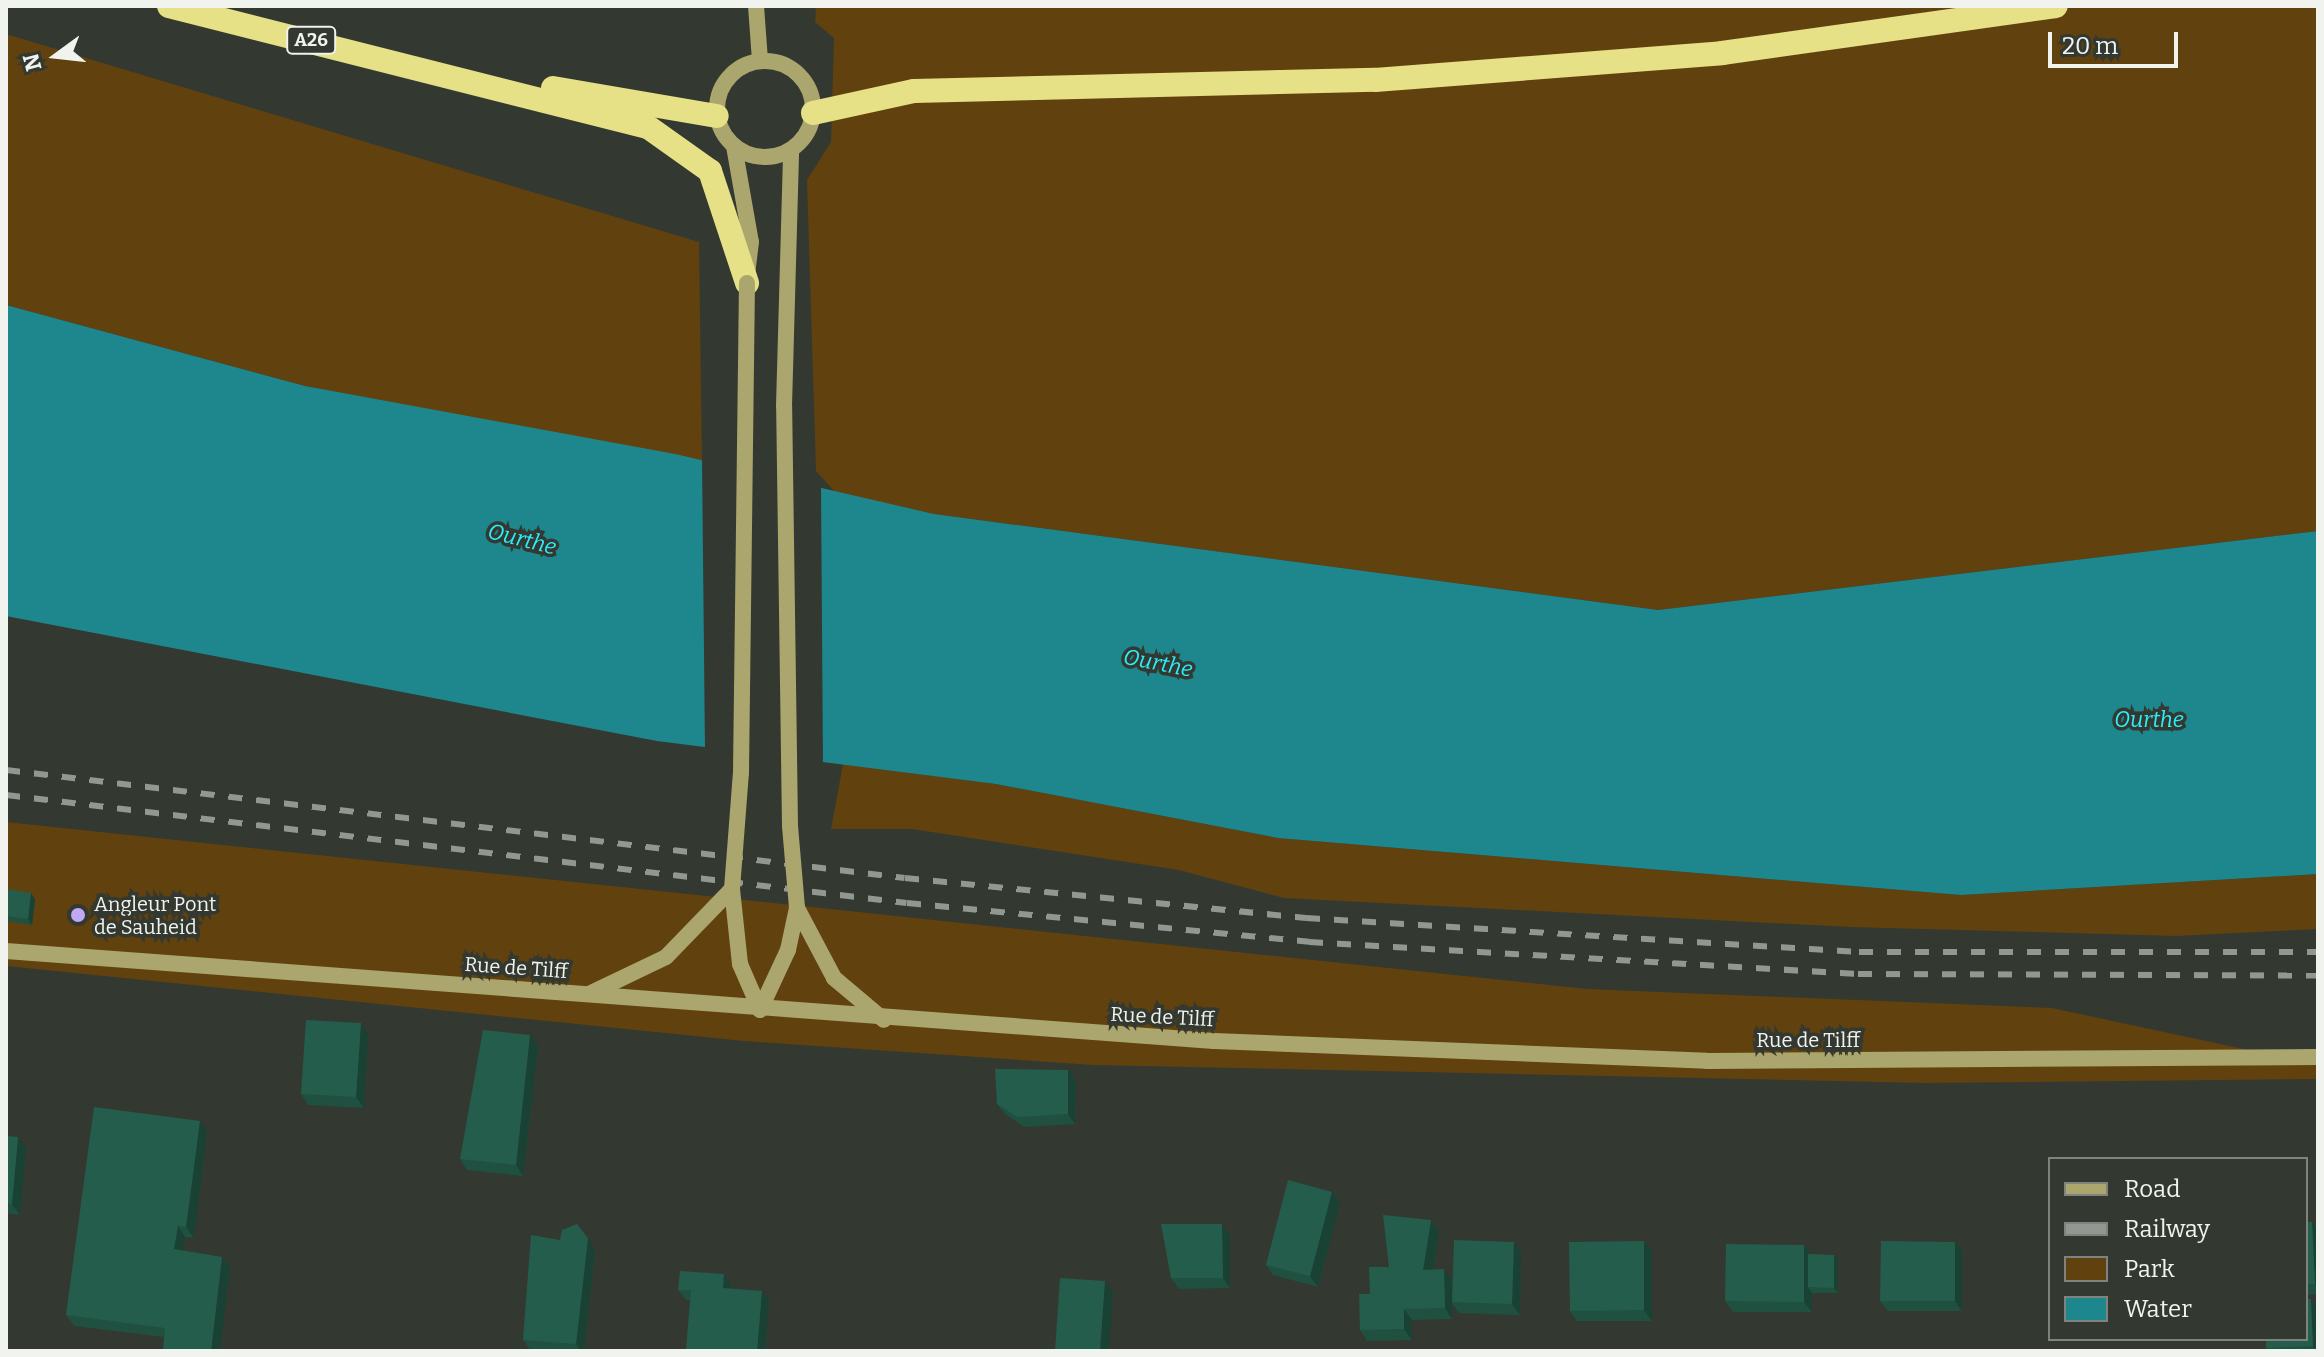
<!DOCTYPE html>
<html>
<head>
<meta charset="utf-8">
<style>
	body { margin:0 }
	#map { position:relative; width:2324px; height:1357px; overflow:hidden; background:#333931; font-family:Bitter,serif }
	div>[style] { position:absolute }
	.green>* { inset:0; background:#61410e }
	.water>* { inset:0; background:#1e878d }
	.pier>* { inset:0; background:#333931 }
	.secondary>* { height:16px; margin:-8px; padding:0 8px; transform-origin:8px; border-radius:8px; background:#aaa66d }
	.secondary>.ring { margin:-8px; padding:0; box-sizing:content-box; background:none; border:16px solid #aaa66d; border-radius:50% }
	.highway>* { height:24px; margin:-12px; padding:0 12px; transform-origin:12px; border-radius:12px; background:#e6e086 }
	.rail>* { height:6px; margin-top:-3px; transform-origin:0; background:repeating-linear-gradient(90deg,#939791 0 14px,transparent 0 28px) }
	.secondary-bridge>* { height:16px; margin:-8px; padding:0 8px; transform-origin:8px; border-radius:8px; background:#aaa66d }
	.wall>* { inset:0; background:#1f5040 }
	.shaded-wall>* { inset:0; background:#194134 }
	.building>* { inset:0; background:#245d4b }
	.dots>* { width:22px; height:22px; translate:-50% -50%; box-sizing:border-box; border:4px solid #333931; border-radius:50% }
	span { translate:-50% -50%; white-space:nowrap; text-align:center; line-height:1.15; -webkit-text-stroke:7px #333931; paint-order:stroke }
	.shield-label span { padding:2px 6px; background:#333931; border:2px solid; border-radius:6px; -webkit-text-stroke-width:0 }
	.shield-label { font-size:18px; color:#f0f3ee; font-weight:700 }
	.poi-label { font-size:20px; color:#f0f3ee }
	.left { translate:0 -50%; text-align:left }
	.street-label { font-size:20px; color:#f0f3ee }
	.water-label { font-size:22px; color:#29effb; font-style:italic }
	.frame { position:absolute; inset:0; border:8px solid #f0f3ee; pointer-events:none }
	.legend { position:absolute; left:2048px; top:1157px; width:260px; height:184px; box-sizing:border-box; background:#333931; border:2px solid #7f837d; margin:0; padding:10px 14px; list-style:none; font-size:24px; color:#f0f3ee }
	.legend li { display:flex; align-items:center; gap:16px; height:40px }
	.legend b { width:40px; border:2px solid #7f837d }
	.north { position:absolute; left:16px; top:16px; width:80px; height:80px; -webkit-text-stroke:6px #333931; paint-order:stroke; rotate:255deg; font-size:22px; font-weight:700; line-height:32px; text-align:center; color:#f0f3ee }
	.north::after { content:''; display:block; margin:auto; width:28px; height:36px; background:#f0f3ee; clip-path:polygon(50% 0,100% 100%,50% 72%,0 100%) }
	.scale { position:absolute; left:2048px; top:32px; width:130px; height:36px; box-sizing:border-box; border:4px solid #f0f3ee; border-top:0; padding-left:10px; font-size:24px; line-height:28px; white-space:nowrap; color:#f0f3ee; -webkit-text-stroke:6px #333931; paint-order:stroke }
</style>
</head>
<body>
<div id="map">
	<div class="green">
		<i style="clip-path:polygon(816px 6px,2318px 6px,2318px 531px,1658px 610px,934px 514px,835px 492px,816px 471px,807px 180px,831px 142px,834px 38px,815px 22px)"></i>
		<i style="clip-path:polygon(6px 34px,699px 242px,702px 462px,305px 386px,6px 305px)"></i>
		<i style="clip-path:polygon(843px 764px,996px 784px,1278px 838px,1961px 895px,2318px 874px,2318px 929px,2177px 936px,1850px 927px,1284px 898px,1179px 870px,912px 829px,831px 829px)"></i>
		<i style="clip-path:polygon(6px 822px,1587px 989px,2052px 1008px,2318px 1065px,2318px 1079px,1925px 1083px,1093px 1065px,744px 1041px,6px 966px)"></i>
	</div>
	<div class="water">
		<i style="clip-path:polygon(6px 305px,305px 386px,675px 454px,934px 514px,1658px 610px,2318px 531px,2318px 874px,1961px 895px,1278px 838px,996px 784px,657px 741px,6px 616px)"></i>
	</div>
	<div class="pier">
		<i style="clip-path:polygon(702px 458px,821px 485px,823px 766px,705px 751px)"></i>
	</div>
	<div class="secondary">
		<i style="left:756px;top:6px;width:54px;rotate:85.8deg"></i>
		<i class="ring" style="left:717px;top:61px;width:80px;height:80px"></i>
		<i style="left:734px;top:146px;width:97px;rotate:80deg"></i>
		<i style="left:751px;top:242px;width:33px;rotate:97deg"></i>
		<i style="left:790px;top:826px;width:420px;rotate:-90.8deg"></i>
		<i style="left:784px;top:406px;width:255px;rotate:-88.4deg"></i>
		<i style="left:732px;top:889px;width:75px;rotate:83.9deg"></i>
		<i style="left:740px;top:964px;width:50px;rotate:66.5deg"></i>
		<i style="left:797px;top:908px;width:79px;rotate:62.1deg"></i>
		<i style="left:834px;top:978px;width:65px;rotate:40deg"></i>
		<i style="left:6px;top:951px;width:1211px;rotate:4.26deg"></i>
		<i style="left:1214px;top:1041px;width:493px;rotate:2.3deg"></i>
		<i style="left:1707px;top:1061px;width:611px;rotate:-0.38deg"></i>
		<i style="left:591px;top:993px;width:83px;rotate:-25.6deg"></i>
		<i style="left:666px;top:957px;width:95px;rotate:-45.9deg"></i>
		<i style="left:760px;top:1010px;width:66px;rotate:-65deg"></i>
		<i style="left:788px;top:950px;width:43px;rotate:-77.9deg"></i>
	</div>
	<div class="highway">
		<i style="left:169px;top:6px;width:494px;rotate:14.2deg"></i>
		<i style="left:648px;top:127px;width:76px;rotate:35.4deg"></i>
		<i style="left:710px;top:171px;width:118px;rotate:71.7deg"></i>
		<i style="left:553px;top:88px;width:166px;rotate:9.7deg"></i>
		<i style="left:813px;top:113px;width:103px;rotate:-12.3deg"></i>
		<i style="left:914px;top:91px;width:461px;rotate:-1.4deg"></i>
		<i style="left:1375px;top:80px;width:348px;rotate:-4.4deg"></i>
		<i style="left:1722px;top:53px;width:337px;rotate:-8deg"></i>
	</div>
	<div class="rail">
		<i style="left:6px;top:770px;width:905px;rotate:6.85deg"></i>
		<i style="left:905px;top:878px;width:403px;rotate:5.7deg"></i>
		<i style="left:1306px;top:918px;width:554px;rotate:3.52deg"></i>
		<i style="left:1859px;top:952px;width:459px"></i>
		<i style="left:6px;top:795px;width:907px;rotate:6.84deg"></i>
		<i style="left:907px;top:903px;width:404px;rotate:5.5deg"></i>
		<i style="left:1309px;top:942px;width:550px;rotate:3.34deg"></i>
		<i style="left:1858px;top:974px;width:460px;rotate:0.2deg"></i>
	</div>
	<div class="secondary-bridge">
		<i style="left:790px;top:826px;width:82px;rotate:85.1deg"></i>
		<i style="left:732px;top:889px;width:116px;rotate:-85.6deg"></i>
		<i style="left:741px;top:773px;width:490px;rotate:-89.3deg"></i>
	</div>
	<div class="wall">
		<i style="clip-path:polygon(6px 889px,35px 899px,32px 925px,6px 921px)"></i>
		<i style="clip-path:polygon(368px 1034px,364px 1108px,308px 1105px,301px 1094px)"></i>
		<i style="clip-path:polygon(538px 1046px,523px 1176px,467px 1170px,460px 1159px)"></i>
		<i style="clip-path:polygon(1068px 1070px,1076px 1081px,1075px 1124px,1025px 1127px,1005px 1114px,997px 1104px)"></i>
		<i style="clip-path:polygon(207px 1132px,194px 1238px,185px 1237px,183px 1251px,222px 1257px,230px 1267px,220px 1351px,163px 1351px,164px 1337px,74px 1326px,66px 1315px)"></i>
		<i style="clip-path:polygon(6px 1136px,26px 1148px,20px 1215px,6px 1213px)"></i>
		<i style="clip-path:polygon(1340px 1202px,1318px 1287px,1273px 1275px,1266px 1265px)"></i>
		<i style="clip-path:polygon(1431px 1220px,1439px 1231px,1433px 1270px,1452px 1280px,1452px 1292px,1521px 1253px,1520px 1315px,1459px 1313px,1452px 1303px,1452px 1319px,1412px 1320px,1412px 1340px,1367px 1341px,1360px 1330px,1370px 1294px,1389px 1267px)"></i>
		<i style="clip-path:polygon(2306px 1222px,2312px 1222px,2318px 1231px,2318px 1294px,2306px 1295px)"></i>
		<i style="clip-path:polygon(1222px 1224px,1230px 1235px,1230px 1288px,1179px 1289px,1171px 1278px)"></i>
		<i style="clip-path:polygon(560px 1240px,595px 1249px,584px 1351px,530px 1350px,523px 1340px)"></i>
		<i style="clip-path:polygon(1644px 1241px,1652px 1252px,1652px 1321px,1577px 1321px,1570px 1311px)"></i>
		<i style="clip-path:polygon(1955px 1242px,1962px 1252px,1962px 1311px,1888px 1311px,1880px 1301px)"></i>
		<i style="clip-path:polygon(1811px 1255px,1834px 1255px,1838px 1260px,1838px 1293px,1812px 1293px,1812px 1312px,1733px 1312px,1725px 1301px)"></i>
		<i style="clip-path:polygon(731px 1285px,731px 1288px,769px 1301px,765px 1351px,686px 1351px,690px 1300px,686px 1300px,678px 1290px)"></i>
		<i style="clip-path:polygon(2306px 1339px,2318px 1351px,2268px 1351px,2266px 1348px)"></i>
	</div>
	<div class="shaded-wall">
		<i style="clip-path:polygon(31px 893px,35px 899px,32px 925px,28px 919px)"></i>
		<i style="clip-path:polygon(361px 1023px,368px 1034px,364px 1108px,356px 1097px)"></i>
		<i style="clip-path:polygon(530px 1035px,538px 1046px,523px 1176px,516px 1165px)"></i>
		<i style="clip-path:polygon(1068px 1070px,1076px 1081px,1075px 1124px,1068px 1114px)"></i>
		<i style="clip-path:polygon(200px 1121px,207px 1132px,194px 1238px,186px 1227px)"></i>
		<i style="clip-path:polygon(18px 1137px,26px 1148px,20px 1215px,12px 1204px)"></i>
		<i style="clip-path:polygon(1332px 1192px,1340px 1202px,1318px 1287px,1310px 1276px)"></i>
		<i style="clip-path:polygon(1431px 1220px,1439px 1231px,1431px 1281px,1423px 1270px)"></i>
		<i style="clip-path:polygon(2312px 1222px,2318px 1231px,2318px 1288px,2315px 1284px)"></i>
		<i style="clip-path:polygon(1222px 1224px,1230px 1235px,1230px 1288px,1223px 1278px)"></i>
		<i style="clip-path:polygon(178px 1226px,185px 1237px,182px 1260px,174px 1249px)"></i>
		<i style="clip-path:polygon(588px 1238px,595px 1249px,584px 1351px,581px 1351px,576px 1344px)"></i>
		<i style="clip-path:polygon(1644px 1241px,1652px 1252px,1652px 1321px,1644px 1310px)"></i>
		<i style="clip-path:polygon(1514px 1242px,1521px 1253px,1520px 1315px,1512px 1304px)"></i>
		<i style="clip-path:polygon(1955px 1242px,1962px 1252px,1962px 1311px,1955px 1301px)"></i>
		<i style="clip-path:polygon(1804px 1245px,1812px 1256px,1808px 1287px,1812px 1293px,1812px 1312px,1804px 1302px)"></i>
		<i style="clip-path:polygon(1834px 1255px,1838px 1260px,1838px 1293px,1834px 1288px)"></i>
		<i style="clip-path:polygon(222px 1257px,230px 1267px,220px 1351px,211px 1351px)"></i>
		<i style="clip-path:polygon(1444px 1269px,1452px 1280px,1452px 1319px,1445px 1308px)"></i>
		<i style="clip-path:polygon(724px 1274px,731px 1285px,730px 1298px,723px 1288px)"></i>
		<i style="clip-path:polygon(1105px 1281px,1113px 1292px,1109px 1351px,1100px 1351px)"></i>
		<i style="clip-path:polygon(762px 1291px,769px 1301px,765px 1351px,757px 1351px)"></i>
		<i style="clip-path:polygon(2311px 1299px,2318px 1309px,2318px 1351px,2316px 1351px,2313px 1346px)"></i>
		<i style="clip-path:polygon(1404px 1309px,1412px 1320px,1412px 1340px,1404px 1329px)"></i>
	</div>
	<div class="building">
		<i style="clip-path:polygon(6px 889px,31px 893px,28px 919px,6px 916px)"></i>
		<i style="clip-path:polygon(306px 1020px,361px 1023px,356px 1097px,301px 1094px)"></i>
		<i style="clip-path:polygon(483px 1030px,530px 1035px,516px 1165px,460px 1159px)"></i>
		<i style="clip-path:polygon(995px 1069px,1068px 1070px,1068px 1114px,1017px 1117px,997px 1104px)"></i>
		<i style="clip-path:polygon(94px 1107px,200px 1121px,186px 1227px,178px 1226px,174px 1249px,222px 1257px,211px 1351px,163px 1351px,165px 1328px,66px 1315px)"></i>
		<i style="clip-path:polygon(6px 1136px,18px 1137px,12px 1204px,6px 1203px)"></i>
		<i style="clip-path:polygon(1288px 1180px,1332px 1192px,1310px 1276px,1266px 1265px)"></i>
		<i style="clip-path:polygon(1383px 1215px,1431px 1220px,1423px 1270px,1444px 1269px,1445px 1308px,1404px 1309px,1404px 1329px,1360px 1330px,1359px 1294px,1370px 1294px,1369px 1267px,1389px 1267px)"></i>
		<i style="clip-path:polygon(2306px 1222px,2312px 1222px,2315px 1284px,2306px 1284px)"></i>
		<i style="clip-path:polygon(577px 1224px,588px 1238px,576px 1344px,523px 1340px,531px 1235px,560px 1240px,562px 1230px)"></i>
		<i style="clip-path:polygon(1161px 1224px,1222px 1224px,1223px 1278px,1171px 1278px)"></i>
		<i style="clip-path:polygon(1454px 1240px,1514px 1242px,1512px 1304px,1452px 1302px)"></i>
		<i style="clip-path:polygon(1644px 1241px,1644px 1310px,1570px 1311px,1569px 1242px)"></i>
		<i style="clip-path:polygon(1881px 1241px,1955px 1242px,1955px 1301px,1880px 1301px)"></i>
		<i style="clip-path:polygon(1726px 1244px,1804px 1245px,1804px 1302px,1725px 1301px)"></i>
		<i style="clip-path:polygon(1808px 1254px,1834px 1255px,1834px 1288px,1808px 1287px)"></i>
		<i style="clip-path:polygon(680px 1271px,724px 1274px,723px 1288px,762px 1291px,757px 1351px,686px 1351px,691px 1290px,678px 1290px)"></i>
		<i style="clip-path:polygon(1060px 1278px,1105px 1281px,1100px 1351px,1055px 1351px)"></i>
		<i style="clip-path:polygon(2306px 1299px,2311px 1299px,2313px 1346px,2266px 1348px,2266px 1339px,2306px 1339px)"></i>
	</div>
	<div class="dots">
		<i style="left:78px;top:915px;background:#bfa8f4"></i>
	</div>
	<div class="shield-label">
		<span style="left:311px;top:40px">A26</span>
	</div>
	<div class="poi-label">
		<span class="left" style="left:94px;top:916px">Angleur Pont<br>de Sauheid</span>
	</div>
	<div class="street-label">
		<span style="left:516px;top:968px;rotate:4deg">Rue de Tilff</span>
		<span style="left:1162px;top:1017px;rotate:3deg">Rue de Tilff</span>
		<span style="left:1808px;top:1040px">Rue de Tilff</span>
	</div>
	<div class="water-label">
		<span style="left:522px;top:539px;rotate:14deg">Ourthe</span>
		<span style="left:1158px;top:663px;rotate:11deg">Ourthe</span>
		<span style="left:2149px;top:720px">Ourthe</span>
	</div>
	<div class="frame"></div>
	<ul class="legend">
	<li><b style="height:10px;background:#aaa66d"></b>Road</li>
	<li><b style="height:10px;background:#939791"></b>Railway</li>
	<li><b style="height:22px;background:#61410e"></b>Park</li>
	<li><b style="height:22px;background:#1e878d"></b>Water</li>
	</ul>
	<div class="north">N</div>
	<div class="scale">20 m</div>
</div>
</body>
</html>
